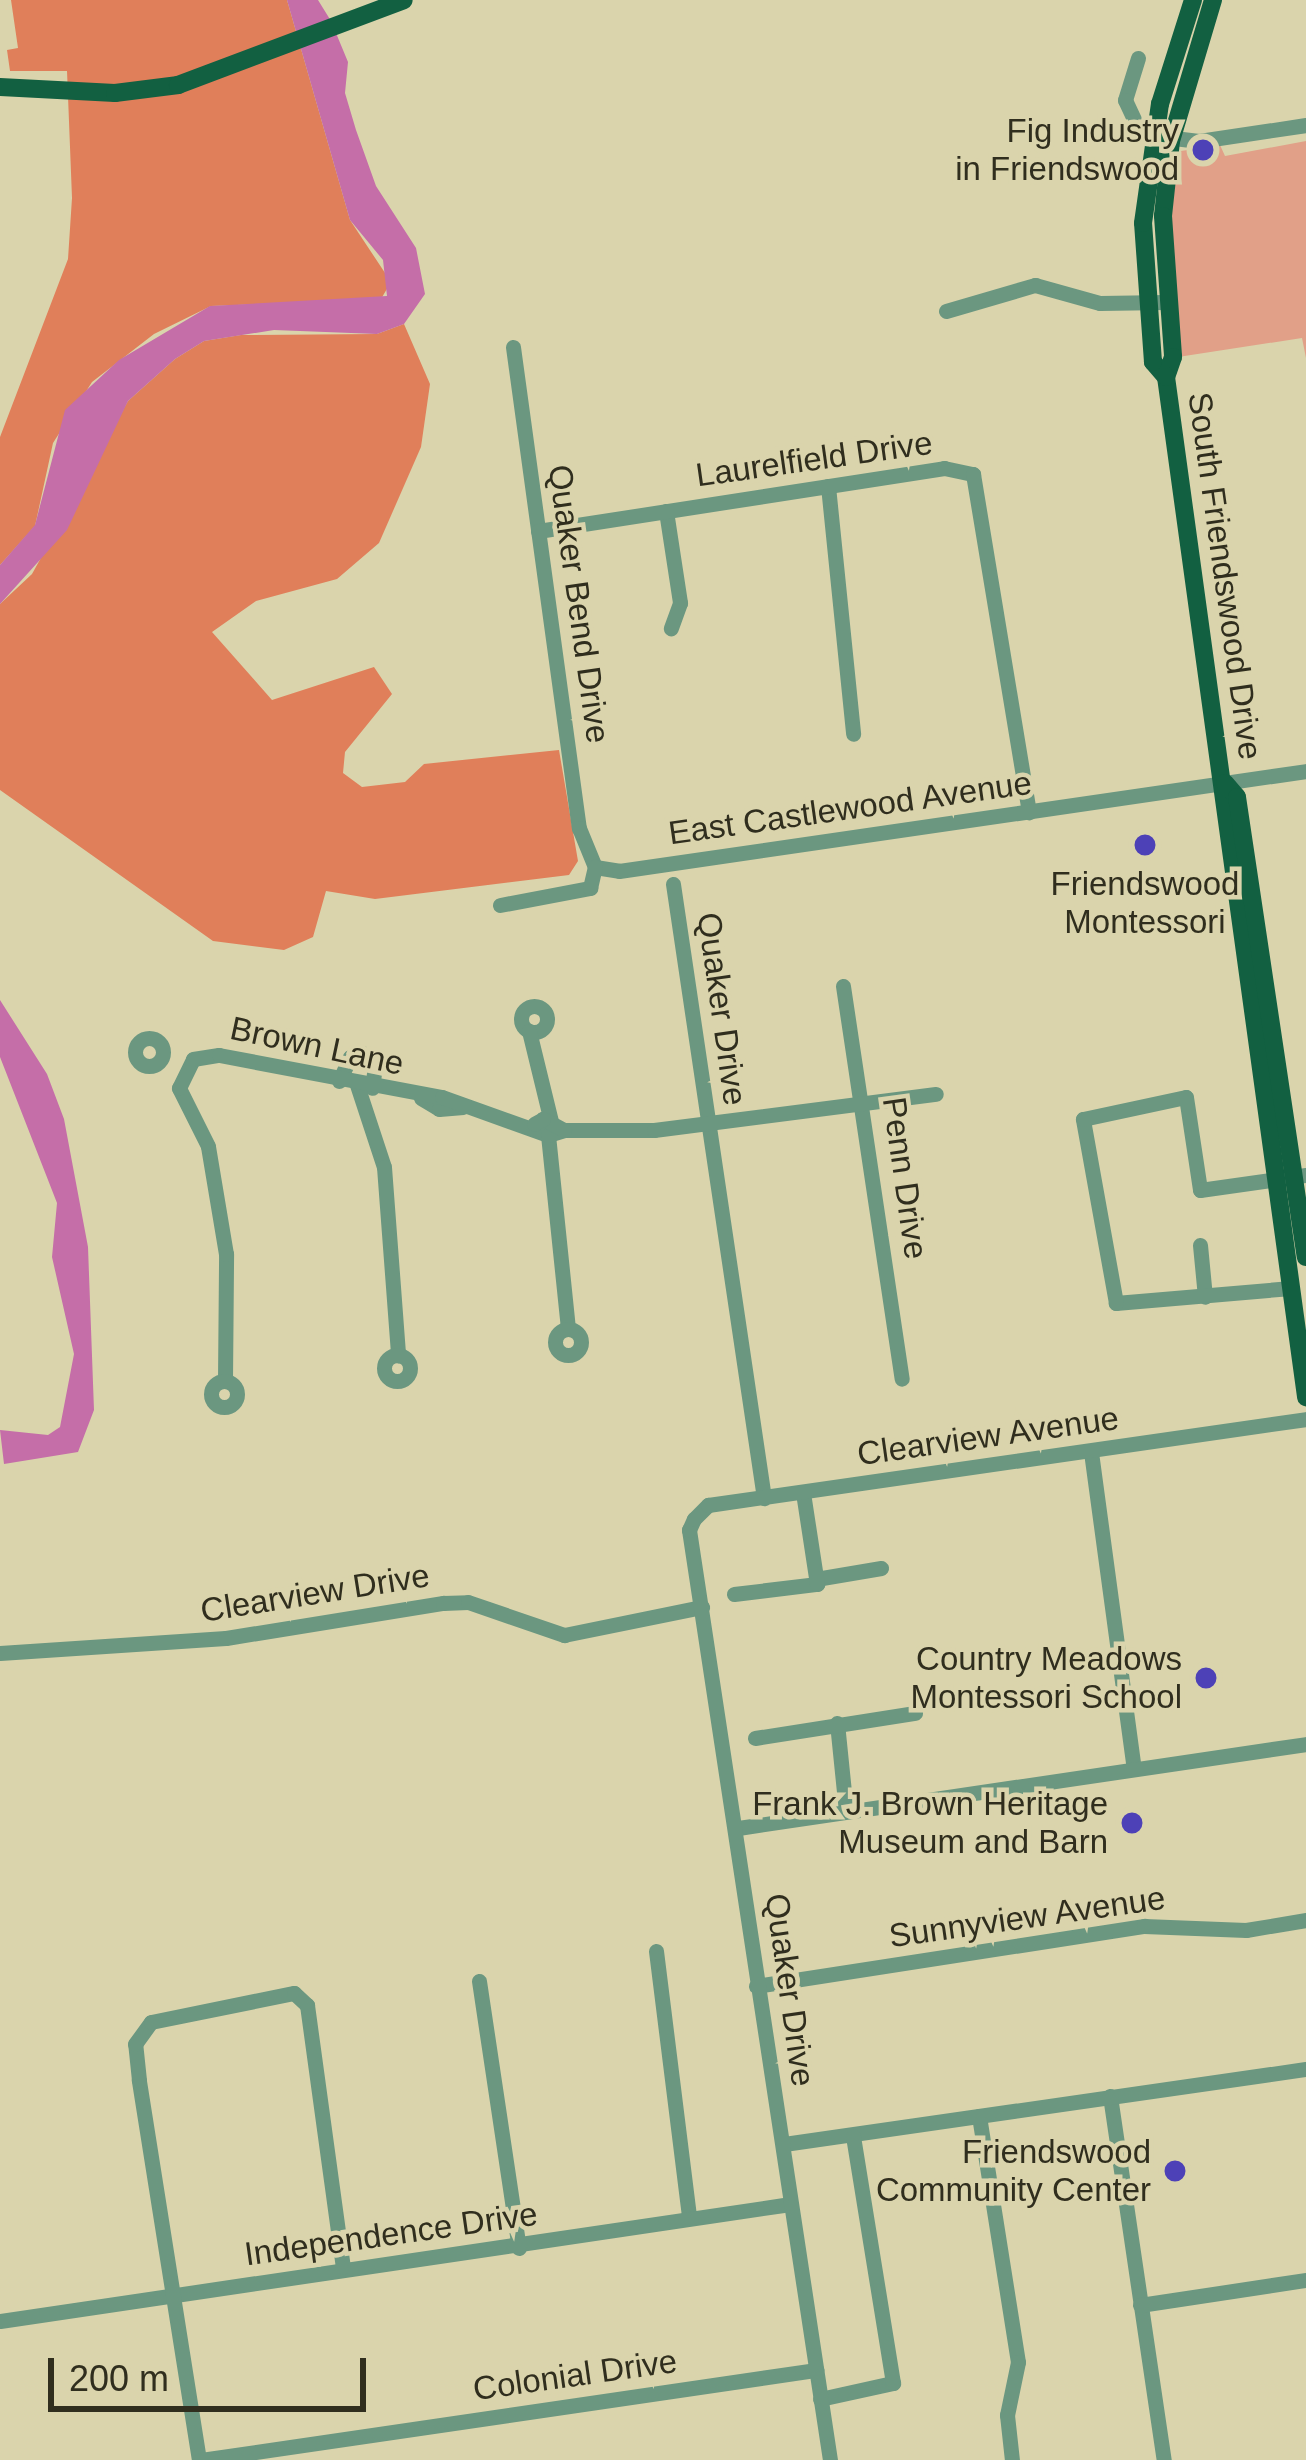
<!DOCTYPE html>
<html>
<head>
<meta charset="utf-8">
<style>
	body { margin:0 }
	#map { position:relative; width:1306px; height:2460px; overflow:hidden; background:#dad4ac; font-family:Helvetica,sans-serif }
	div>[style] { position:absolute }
	.green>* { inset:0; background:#e1a088 }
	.forest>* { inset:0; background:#e07f5a }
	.water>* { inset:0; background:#c56ea8 }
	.minor>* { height:15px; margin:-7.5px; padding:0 7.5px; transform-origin:7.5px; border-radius:7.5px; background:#6b9780 }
	.minor>.ring { margin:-7.5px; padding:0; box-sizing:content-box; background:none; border:15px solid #6b9780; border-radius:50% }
	.major>* { height:18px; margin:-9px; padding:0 9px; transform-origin:9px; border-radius:9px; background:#126041 }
	.dots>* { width:33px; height:33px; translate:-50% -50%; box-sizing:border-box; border:6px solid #dad4ac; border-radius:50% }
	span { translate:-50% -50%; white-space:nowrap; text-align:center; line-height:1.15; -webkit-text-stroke:9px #dad4ac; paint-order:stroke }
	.poi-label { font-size:33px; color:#302e1e }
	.right { translate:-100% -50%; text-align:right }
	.street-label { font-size:33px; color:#302e1e }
	.scale { position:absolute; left:48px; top:2358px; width:318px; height:54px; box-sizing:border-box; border:6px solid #302e1e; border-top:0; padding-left:15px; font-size:36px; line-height:42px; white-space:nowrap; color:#302e1e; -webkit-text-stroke:9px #dad4ac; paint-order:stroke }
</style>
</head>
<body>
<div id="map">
	<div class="green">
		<i style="clip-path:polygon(1306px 141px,1306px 358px,1302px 338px,1178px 357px,1170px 214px,1181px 151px,1220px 145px,1225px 156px)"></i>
	</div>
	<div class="forest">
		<i style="clip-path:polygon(11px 0,287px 0,350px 220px,391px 282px,381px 299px,211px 306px,154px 334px,92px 382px,53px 443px,35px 526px,0 565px,0 437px,68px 259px,72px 198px,67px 71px,10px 71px,7px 50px,18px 48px)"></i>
		<i style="clip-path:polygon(404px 324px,430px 384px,421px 447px,379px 543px,337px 579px,256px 601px,212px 632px,272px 700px,374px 667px,392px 694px,345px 752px,343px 773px,362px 787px,405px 782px,424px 764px,559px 750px,578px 861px,569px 875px,375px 899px,326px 891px,313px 937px,284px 950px,213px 941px,0 790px,0 604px,32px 574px,128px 401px,175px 359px,204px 341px,241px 335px,377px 334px)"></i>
	</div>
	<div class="water">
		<i style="clip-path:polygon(287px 0,318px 0,331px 21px,348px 62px,345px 93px,356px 130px,376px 186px,416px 248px,425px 294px,404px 324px,377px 334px,274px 330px,204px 341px,175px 359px,128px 401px,67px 530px,0 604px,0 565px,35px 525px,65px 410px,119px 360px,210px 306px,387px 296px,383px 260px,350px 220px)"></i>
		<i style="clip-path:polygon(0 1000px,47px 1074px,64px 1119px,88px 1247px,94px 1410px,78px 1452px,4px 1464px,0 1430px,48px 1435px,60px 1427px,74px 1354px,52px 1257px,57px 1203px,0 1057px)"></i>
	</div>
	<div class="minor">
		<i style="left:1138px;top:58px;width:44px;rotate:107.2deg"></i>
		<i style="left:1125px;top:100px;width:38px;rotate:65deg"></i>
		<i style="left:1141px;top:134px;width:58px;rotate:6.9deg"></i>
		<i style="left:1199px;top:141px;width:108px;rotate:-8.5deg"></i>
		<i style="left:946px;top:311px;width:93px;rotate:-16.3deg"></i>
		<i style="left:1035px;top:285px;width:67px;rotate:15.5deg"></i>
		<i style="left:1100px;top:303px;width:65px;rotate:-0.9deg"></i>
		<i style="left:513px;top:347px;width:486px;rotate:82.2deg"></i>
		<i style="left:579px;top:828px;width:42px;rotate:67.7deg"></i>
		<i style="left:828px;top:486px;width:249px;rotate:84.2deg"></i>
		<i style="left:666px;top:511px;width:93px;rotate:81.3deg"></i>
		<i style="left:680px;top:603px;width:27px;rotate:110deg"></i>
		<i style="left:538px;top:531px;width:411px;rotate:-8.8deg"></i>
		<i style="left:944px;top:468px;width:30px;rotate:12deg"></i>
		<i style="left:973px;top:474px;width:343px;rotate:80.6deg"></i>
		<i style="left:595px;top:867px;width:24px;rotate:9deg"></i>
		<i style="left:619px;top:871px;width:694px;rotate:-8.28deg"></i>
		<i style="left:673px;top:884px;width:621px;rotate:81.57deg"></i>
		<i style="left:500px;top:905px;width:92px;rotate:-10.7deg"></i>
		<i style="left:590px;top:888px;width:22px;rotate:-77deg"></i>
		<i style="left:843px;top:986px;width:397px;rotate:81.5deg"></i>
		<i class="ring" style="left:521px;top:1006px;width:11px;height:11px"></i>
		<i style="left:529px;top:1031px;width:93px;rotate:76.3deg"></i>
		<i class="ring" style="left:135px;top:1038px;width:13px;height:13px"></i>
		<i style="left:339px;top:1081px;width:26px;rotate:-65deg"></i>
		<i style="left:350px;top:1057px;width:13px;rotate:-18deg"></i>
		<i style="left:362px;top:1053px;width:18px;rotate:43deg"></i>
		<i style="left:375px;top:1065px;width:23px;rotate:97deg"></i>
		<i style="left:357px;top:1085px;width:86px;rotate:71.8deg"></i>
		<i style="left:384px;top:1167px;width:189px;rotate:85.7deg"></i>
		<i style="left:421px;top:1098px;width:21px;rotate:31deg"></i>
		<i style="left:439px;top:1109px;width:24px;rotate:-5deg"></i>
		<i style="left:564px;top:1130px;width:90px"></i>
		<i style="left:654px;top:1130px;width:284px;rotate:-7.3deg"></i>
		<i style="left:548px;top:1135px;width:195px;rotate:84.1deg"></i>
		<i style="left:1200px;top:1245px;width:52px;rotate:84.5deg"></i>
		<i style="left:1291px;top:1288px;width:176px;rotate:175.1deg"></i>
		<i style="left:1116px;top:1303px;width:187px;rotate:-100.2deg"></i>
		<i style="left:1083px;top:1119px;width:105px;rotate:-12.1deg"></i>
		<i style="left:1186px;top:1097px;width:94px;rotate:81.4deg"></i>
		<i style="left:1200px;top:1190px;width:107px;rotate:-8.1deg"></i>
		<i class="ring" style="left:555px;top:1329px;width:11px;height:11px"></i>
		<i class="ring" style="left:384px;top:1355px;width:11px;height:11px"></i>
		<i style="left:225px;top:1380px;width:126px;rotate:-89.5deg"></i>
		<i style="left:226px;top:1254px;width:109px;rotate:-99.5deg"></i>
		<i style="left:208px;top:1146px;width:65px;rotate:-116.6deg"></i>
		<i style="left:179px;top:1088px;width:32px;rotate:-64deg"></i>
		<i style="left:193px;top:1059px;width:26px;rotate:-9deg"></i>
		<i style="left:219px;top:1055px;width:227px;rotate:10.7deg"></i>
		<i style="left:442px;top:1097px;width:113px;rotate:19.7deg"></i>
		<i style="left:548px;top:1135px;width:17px;rotate:-17deg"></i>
		<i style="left:564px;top:1130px;width:24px;rotate:-152deg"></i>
		<i style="left:543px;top:1119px;width:10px;rotate:151deg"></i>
		<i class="ring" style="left:211px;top:1381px;width:11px;height:11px"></i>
		<i style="left:1091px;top:1452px;width:320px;rotate:82.3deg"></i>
		<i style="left:816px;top:1579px;width:66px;rotate:-9.6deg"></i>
		<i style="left:734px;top:1594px;width:84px;rotate:-6.9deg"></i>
		<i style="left:817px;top:1584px;width:92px;rotate:-98.7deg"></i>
		<i style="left:0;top:1653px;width:226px;rotate:-3.8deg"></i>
		<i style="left:226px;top:1638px;width:220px;rotate:-9.2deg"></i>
		<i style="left:443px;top:1603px;width:25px;rotate:-2deg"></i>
		<i style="left:468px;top:1602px;width:102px;rotate:19deg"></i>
		<i style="left:564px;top:1635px;width:141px;rotate:-11.5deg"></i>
		<i style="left:837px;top:1723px;width:88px;rotate:84.2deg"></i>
		<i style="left:755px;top:1738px;width:162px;rotate:-8.9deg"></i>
		<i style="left:738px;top:1828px;width:574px;rotate:-8.41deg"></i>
		<i style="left:656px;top:1951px;width:266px;rotate:82.9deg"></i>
		<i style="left:479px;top:1981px;width:270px;rotate:81.5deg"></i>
		<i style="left:756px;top:1986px;width:393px;rotate:-8.8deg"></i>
		<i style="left:1144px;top:1926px;width:102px;rotate:2.2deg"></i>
		<i style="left:1246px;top:1930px;width:61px;rotate:-9.5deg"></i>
		<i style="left:1110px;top:2096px;width:368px;rotate:81.6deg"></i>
		<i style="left:979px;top:2116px;width:249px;rotate:81deg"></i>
		<i style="left:1018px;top:2362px;width:54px;rotate:101.7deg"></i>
		<i style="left:1007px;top:2415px;width:45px;rotate:83.7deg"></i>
		<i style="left:784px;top:2144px;width:527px;rotate:-8.18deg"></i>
		<i style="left:1140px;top:2305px;width:168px;rotate:-8.6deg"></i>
		<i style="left:0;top:2321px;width:799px;rotate:-8.42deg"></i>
		<i style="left:820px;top:2399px;width:75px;rotate:-12.4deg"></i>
		<i style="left:893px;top:2383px;width:250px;rotate:-99.2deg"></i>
		<i style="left:199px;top:2460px;width:385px;rotate:-99deg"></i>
		<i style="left:139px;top:2080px;width:36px;rotate:-96deg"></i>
		<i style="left:135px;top:2044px;width:27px;rotate:-54deg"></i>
		<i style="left:151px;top:2022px;width:146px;rotate:-11.5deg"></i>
		<i style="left:294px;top:1993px;width:18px;rotate:43deg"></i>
		<i style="left:307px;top:2005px;width:264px;rotate:82.2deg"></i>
		<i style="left:201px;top:2460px;width:622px;rotate:-8.33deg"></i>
		<i style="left:830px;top:2460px;width:941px;rotate:-98.62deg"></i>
		<i style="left:689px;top:1530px;width:12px;rotate:-66deg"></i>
		<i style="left:694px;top:1519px;width:20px;rotate:-45deg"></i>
		<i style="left:708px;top:1505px;width:604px;rotate:-8.18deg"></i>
	</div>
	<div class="major">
		<i style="left:1213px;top:0;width:147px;rotate:106.6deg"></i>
		<i style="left:1171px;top:141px;width:75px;rotate:96.1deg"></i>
		<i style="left:1163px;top:216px;width:141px;rotate:85.9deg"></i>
		<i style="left:1173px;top:357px;width:21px;rotate:109deg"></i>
		<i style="left:1166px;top:377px;width:1030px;rotate:82.18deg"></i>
		<i style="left:0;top:87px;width:115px;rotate:3deg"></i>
		<i style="left:115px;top:93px;width:64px;rotate:-7.2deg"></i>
		<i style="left:178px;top:85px;width:241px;rotate:-20.6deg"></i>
		<i style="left:1166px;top:377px;width:20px;rotate:-131deg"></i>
		<i style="left:1153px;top:362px;width:139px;rotate:-94.1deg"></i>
		<i style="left:1143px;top:223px;width:120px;rotate:-81.9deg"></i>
		<i style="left:1160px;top:104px;width:109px;rotate:-72.4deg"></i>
		<i style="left:1225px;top:783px;width:18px;rotate:49deg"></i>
		<i style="left:1237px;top:797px;width:465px;rotate:81.5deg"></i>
	</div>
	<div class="dots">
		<i style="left:1203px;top:150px;background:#4d41b7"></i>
		<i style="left:1145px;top:845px;background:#4d41b7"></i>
		<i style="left:1206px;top:1678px;background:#4d41b7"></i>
		<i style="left:1132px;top:1823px;background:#4d41b7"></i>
		<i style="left:1175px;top:2171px;background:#4d41b7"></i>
	</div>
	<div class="poi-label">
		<span class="right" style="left:1179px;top:150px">Fig Industry<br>in Friendswood</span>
		<span style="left:1145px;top:903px">Friendswood<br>Montessori</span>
		<span class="right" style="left:1182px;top:1678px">Country Meadows<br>Montessori School</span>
		<span class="right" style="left:1108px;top:1823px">Frank J. Brown Heritage<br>Museum and Barn</span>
		<span class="right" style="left:1151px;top:2171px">Friendswood<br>Community Center</span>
	</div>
	<div class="street-label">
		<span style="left:814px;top:459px;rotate:-8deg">Laurelfield Drive</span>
		<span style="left:1225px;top:576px;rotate:82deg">South Friendswood Drive</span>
		<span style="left:579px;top:604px;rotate:82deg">Quaker Bend Drive</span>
		<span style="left:850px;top:808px;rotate:-8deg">East Castlewood Avenue</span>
		<span style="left:722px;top:1009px;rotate:82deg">Quaker Drive</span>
		<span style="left:317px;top:1046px;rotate:12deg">Brown Lane</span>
		<span style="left:905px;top:1178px;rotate:82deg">Penn Drive</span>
		<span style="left:988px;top:1436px;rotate:-8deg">Clearview Avenue</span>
		<span style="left:315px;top:1593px;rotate:-9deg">Clearview Drive</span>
		<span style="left:1027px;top:1917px;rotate:-8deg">Sunnyview Avenue</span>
		<span style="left:790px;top:1990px;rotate:82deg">Quaker Drive</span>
		<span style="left:391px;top:2234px;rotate:-8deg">Independence Drive</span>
		<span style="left:575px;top:2375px;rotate:-8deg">Colonial Drive</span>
	</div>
	<div class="scale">200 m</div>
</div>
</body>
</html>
